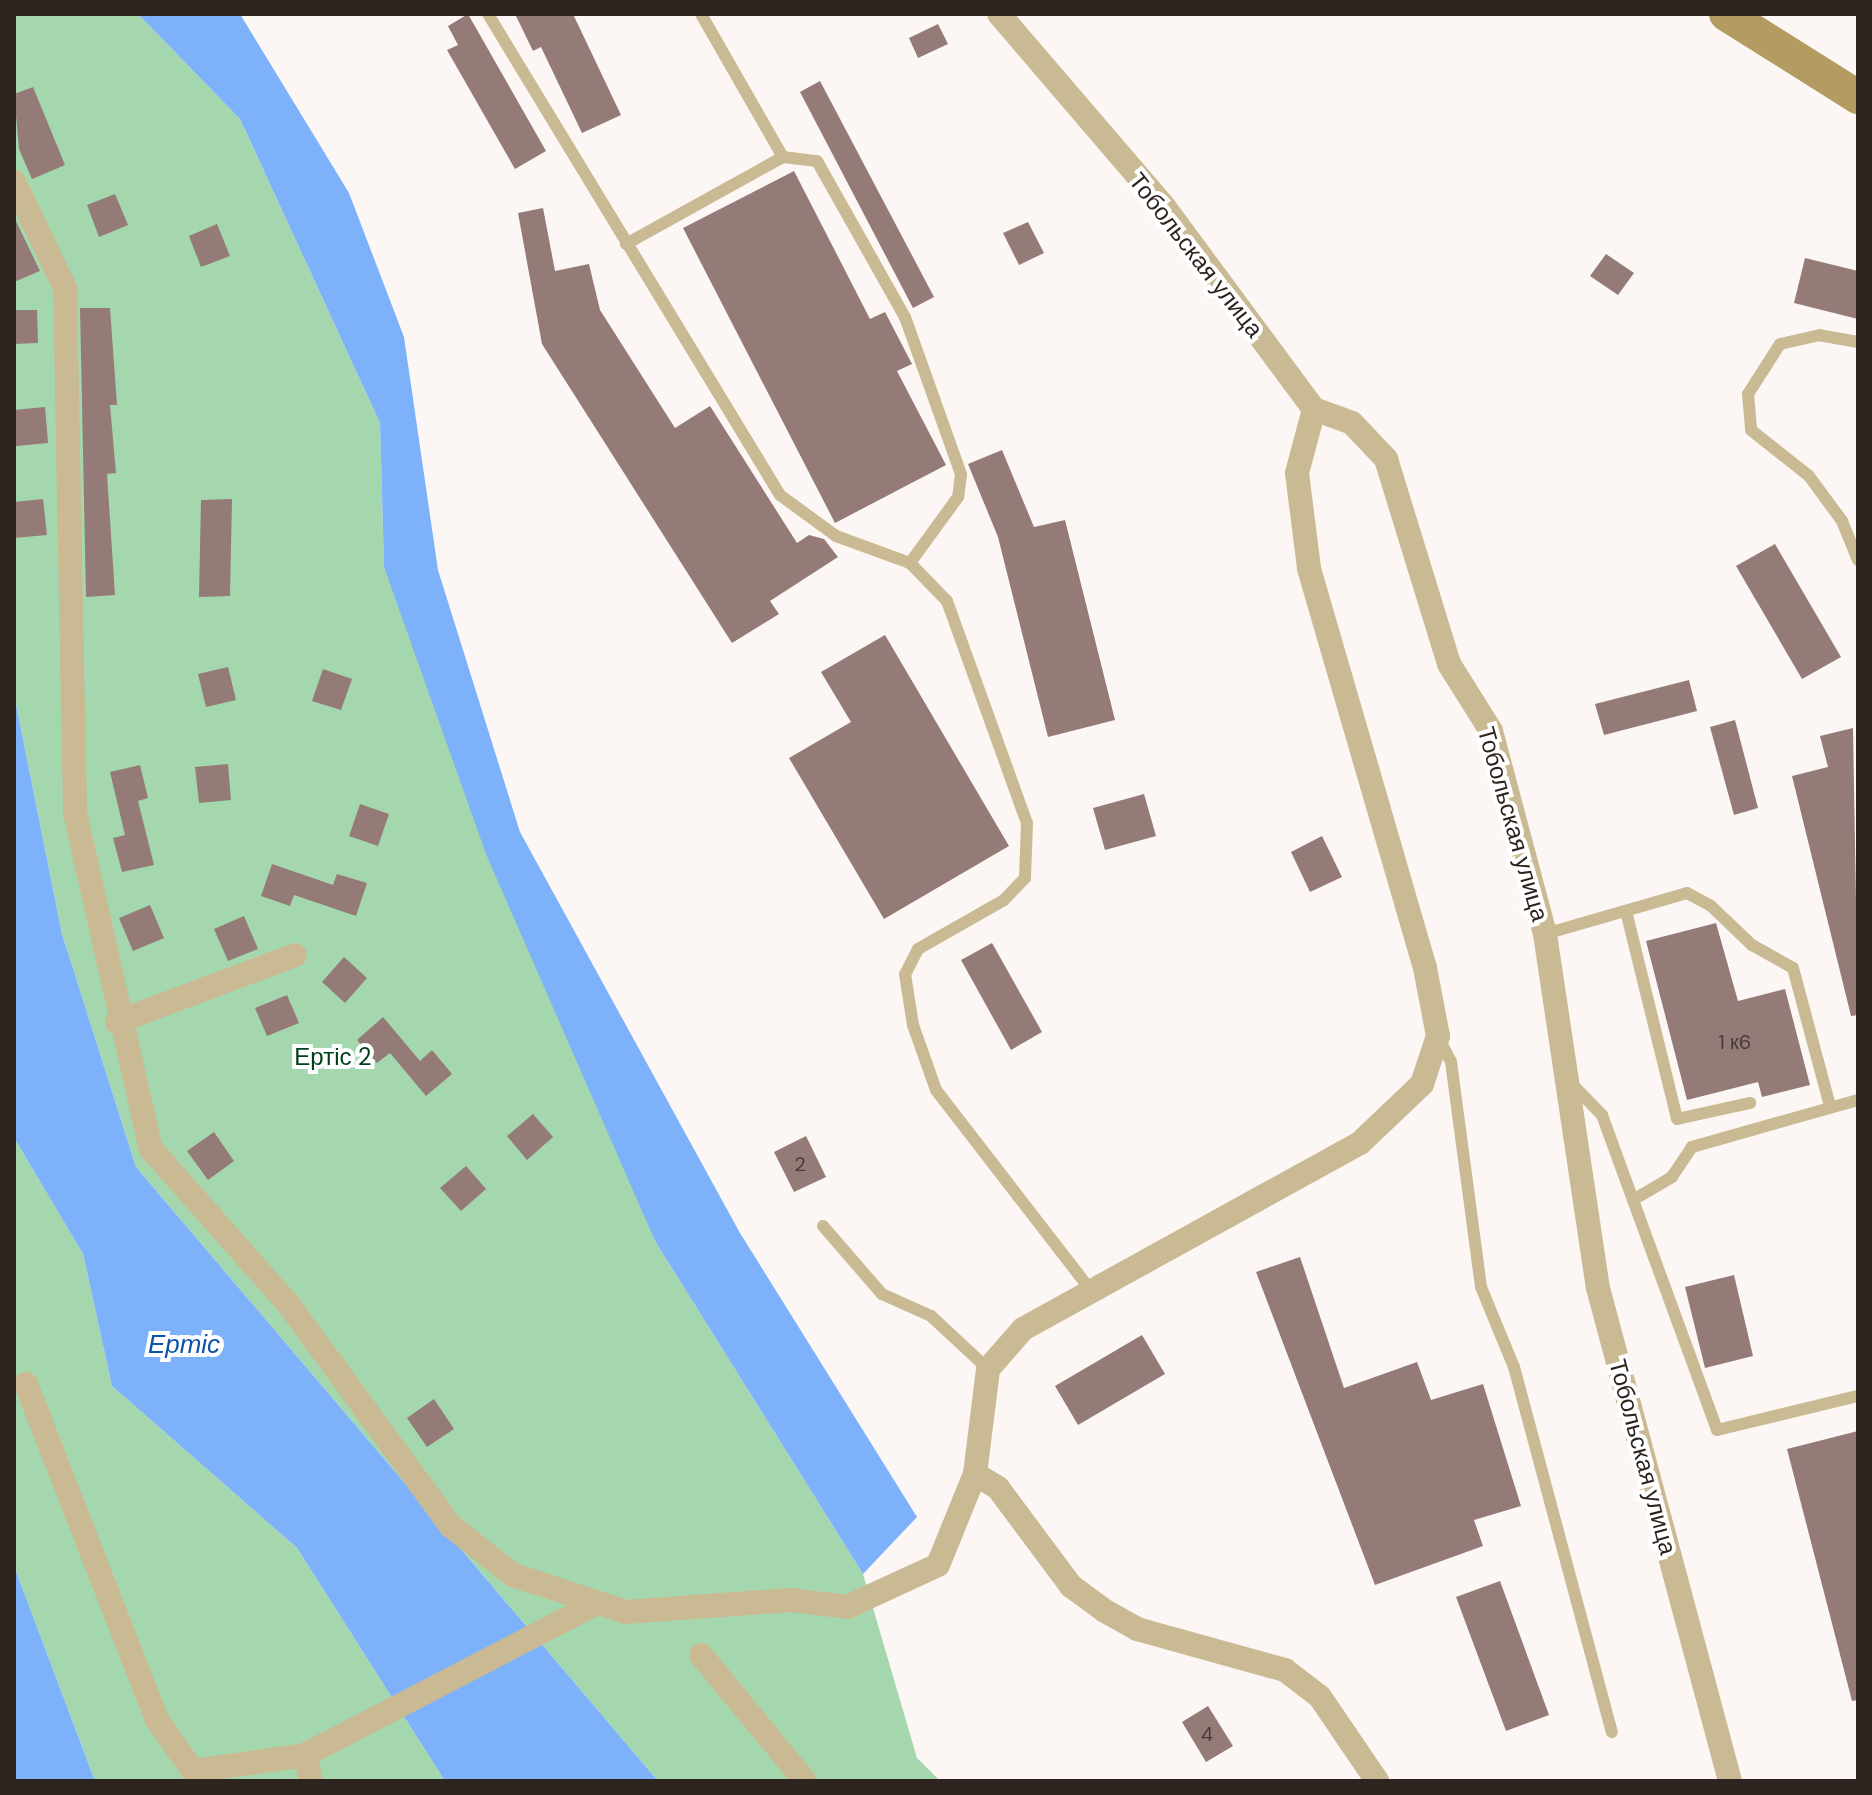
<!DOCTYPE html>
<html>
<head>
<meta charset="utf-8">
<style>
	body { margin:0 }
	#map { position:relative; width:1872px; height:1795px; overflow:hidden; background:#fcf7f5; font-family:"DM Sans",sans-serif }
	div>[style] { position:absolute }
	.green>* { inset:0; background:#a5d7ae }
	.water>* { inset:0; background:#7db2fb }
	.building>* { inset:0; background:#947b77 }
	.lane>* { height:12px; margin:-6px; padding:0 6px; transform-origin:6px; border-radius:6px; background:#caba94 }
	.street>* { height:24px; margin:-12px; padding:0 12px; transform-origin:12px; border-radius:12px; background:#caba94 }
	.secondary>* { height:34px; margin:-17px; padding:0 17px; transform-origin:17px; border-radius:17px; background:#b39b61 }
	span { translate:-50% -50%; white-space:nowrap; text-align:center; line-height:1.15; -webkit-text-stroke:8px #fff; paint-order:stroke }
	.number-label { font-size:20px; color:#473a36 }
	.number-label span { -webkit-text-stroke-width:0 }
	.street-label { font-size:24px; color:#2d2420 }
	.park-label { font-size:24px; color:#004018 }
	.water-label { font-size:26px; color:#0d54a8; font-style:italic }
	.frame { position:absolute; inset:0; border:16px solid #2d2420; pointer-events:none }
</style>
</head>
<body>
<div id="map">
	<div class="green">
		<i style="clip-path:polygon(14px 14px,138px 14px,240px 119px,380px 423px,384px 567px,655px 1241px,863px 1574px,917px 1758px,940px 1781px,658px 1781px,136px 1167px,62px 934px,14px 694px)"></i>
		<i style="clip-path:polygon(14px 1060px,16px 1141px,83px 1254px,112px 1386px,297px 1548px,445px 1781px,95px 1781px,14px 1566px)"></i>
	</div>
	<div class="water">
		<i style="clip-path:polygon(138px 14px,240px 14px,349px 193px,404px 337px,438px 570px,520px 832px,740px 1233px,917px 1517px,863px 1574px,655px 1241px,486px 854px,384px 567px,380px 423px,240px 119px)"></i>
		<i style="clip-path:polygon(14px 694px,62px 934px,136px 1167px,658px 1781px,445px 1781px,297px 1548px,112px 1386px,83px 1254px,16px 1141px)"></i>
		<i style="clip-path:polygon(14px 1566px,95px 1781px,14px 1781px)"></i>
	</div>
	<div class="building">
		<i style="clip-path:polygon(468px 14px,546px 151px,515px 169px,447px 50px,458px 45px,448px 26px)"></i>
		<i style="clip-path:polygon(515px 14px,573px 14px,621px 115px,582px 133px,541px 47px,533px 51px)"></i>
		<i style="clip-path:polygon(938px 24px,948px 44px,918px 58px,909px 38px)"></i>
		<i style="clip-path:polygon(820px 81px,934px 297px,913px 308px,800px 92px)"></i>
		<i style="clip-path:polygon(33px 87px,65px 165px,32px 179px,19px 149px,14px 94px)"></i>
		<i style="clip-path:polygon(794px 171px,870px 319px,885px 312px,912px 364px,897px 371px,946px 465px,835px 523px,683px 228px)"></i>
		<i style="clip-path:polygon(115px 194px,128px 225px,99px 237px,87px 205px)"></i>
		<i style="clip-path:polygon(543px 208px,555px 271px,589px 264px,600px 310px,675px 428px,710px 406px,797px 543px,809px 535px,824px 539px,838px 557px,770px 601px,779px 614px,732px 643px,542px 344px,518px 213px)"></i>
		<i style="clip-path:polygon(14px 217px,40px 271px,14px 282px)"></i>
		<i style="clip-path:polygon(1028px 222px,1044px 253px,1019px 265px,1003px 233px)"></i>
		<i style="clip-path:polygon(217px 224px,230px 256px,201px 267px,189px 236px)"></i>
		<i style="clip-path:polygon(1606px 254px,1634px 273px,1618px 295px,1590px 276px)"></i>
		<i style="clip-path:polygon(1805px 258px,1858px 271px,1858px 319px,1794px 303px)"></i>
		<i style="clip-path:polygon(80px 308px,110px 308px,117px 405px,110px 405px,116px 473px,107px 474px,115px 595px,86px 597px)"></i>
		<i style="clip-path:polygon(14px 310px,37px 310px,38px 343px,14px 344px)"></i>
		<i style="clip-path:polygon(45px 407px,48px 443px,16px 446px,14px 410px)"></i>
		<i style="clip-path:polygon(1002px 450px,1034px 527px,1065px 520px,1115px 720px,1048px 737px,998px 537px,968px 464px)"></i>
		<i style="clip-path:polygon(43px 499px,47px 535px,14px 538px,14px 502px)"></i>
		<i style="clip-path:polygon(232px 499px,230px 596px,199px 597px,201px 500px)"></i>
		<i style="clip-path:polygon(1775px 544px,1841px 657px,1802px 679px,1736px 566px)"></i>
		<i style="clip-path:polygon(885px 635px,1009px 846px,884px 919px,789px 758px,851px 722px,821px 672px)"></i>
		<i style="clip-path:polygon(228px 667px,236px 700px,206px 707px,198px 674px)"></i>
		<i style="clip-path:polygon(323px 669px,352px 679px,341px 710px,312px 701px)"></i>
		<i style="clip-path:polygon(1689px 680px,1697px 711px,1604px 735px,1595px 704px)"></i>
		<i style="clip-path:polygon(1735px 720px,1758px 808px,1734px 815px,1710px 727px)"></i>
		<i style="clip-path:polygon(1853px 728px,1858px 1015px,1851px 1016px,1792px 776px,1828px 767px,1820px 736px)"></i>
		<i style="clip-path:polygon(228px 764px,231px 800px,199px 803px,195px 767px)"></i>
		<i style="clip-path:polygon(140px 765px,148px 798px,138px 801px,154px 865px,122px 872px,113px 838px,125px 835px,110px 772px)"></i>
		<i style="clip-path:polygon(1144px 794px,1156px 836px,1105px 850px,1093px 808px)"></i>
		<i style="clip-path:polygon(360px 804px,389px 814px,378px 846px,349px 836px)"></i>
		<i style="clip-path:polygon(1322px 836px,1342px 877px,1310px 892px,1291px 852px)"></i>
		<i style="clip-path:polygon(272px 864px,333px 885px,337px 874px,367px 883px,356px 916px,294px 895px,290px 906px,261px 896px)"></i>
		<i style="clip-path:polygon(150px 905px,164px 938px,133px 951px,119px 918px)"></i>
		<i style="clip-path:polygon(244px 916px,258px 949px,228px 961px,214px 929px)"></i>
		<i style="clip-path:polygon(1716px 923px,1738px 1001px,1785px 989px,1810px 1085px,1762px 1097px,1758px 1082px,1687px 1100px,1646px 941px)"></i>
		<i style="clip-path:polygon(992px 943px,1042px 1032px,1011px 1050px,961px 960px)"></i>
		<i style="clip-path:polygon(344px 957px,367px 978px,345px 1003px,322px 982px)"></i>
		<i style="clip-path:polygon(287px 995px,299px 1023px,267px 1036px,255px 1008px)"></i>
		<i style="clip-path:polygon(383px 1017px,420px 1061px,432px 1050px,452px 1074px,426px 1096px,390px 1053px,377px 1063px,357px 1040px)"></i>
		<i style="clip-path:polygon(533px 1114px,553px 1137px,527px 1160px,507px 1136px)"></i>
		<i style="clip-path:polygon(214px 1132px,234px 1161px,208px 1180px,187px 1151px)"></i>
		<i style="clip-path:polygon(806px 1136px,826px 1177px,794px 1192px,774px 1152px)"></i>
		<i style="clip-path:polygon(466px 1166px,486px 1189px,461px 1211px,440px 1188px)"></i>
		<i style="clip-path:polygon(1300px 1257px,1344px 1388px,1417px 1362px,1431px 1400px,1483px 1384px,1521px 1506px,1474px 1520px,1483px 1546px,1375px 1585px,1256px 1272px)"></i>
		<i style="clip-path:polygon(1734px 1275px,1753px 1356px,1705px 1368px,1685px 1287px)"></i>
		<i style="clip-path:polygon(1142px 1335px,1165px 1374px,1078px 1425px,1055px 1386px)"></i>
		<i style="clip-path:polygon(434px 1399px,454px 1429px,427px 1447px,407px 1418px)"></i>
		<i style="clip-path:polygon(1858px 1431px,1858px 1700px,1852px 1701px,1787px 1449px)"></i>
		<i style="clip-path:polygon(1500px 1581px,1549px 1715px,1506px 1731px,1456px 1597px)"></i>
		<i style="clip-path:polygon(1208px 1706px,1233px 1746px,1206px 1762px,1182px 1722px)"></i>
	</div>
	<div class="lane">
		<i style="left:488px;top:14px;width:563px;rotate:58.74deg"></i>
		<i style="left:780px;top:495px;width:69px;rotate:36.2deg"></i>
		<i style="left:836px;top:536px;width:79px;rotate:20deg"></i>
		<i style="left:910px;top:563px;width:53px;rotate:45.8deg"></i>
		<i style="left:947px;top:601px;width:236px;rotate:70.2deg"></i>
		<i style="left:1027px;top:823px;width:55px;rotate:92.1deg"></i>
		<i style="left:1025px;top:878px;width:30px;rotate:134deg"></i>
		<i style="left:1004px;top:900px;width:99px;rotate:150.3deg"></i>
		<i style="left:918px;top:949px;width:28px;rotate:117deg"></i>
		<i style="left:905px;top:974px;width:52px;rotate:81.1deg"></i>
		<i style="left:913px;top:1025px;width:69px;rotate:70.5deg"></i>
		<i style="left:936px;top:1090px;width:252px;rotate:52.3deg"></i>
		<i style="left:701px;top:14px;width:165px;rotate:60.2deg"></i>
		<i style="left:626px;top:244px;width:179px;rotate:-29deg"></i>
		<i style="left:783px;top:157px;width:34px;rotate:7deg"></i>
		<i style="left:817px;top:161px;width:179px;rotate:60.6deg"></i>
		<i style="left:905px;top:317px;width:167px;rotate:70.4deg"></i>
		<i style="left:961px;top:474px;width:23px;rotate:97deg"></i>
		<i style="left:958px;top:497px;width:82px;rotate:126deg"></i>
		<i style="left:1858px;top:342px;width:39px;rotate:-170deg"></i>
		<i style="left:1820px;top:335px;width:41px;rotate:167.3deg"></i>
		<i style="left:1780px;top:344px;width:59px;rotate:122.6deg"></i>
		<i style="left:1748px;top:394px;width:36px;rotate:85deg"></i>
		<i style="left:1751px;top:430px;width:74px;rotate:38.4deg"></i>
		<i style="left:1809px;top:476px;width:56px;rotate:53.7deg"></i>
		<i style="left:1842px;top:521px;width:42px;rotate:67.7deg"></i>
		<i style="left:1626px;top:911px;width:214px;rotate:76.2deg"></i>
		<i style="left:1677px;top:1119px;width:75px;rotate:-12.4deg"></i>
		<i style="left:1545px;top:934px;width:148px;rotate:-16.1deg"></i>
		<i style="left:1687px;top:893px;width:27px;rotate:28deg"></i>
		<i style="left:1711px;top:906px;width:57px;rotate:43.6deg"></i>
		<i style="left:1752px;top:945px;width:47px;rotate:29.3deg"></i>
		<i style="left:1793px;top:968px;width:143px;rotate:75deg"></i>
		<i style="left:1439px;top:1039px;width:26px;rotate:62deg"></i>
		<i style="left:1451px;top:1062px;width:227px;rotate:82.4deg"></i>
		<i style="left:1481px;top:1287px;width:87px;rotate:67.6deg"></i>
		<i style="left:1514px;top:1367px;width:378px;rotate:75deg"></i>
		<i style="left:1570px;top:1082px;width:46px;rotate:45.9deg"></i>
		<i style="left:1602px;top:1115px;width:90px;rotate:70deg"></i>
		<i style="left:1858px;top:1100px;width:173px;rotate:164.2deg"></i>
		<i style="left:1692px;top:1147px;width:36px;rotate:124deg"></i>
		<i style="left:1672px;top:1177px;width:45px;rotate:149.5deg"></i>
		<i style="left:1633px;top:1200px;width:245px;rotate:69.9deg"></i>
		<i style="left:1717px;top:1430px;width:145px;rotate:-13.6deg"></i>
		<i style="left:823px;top:1226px;width:90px;rotate:49.1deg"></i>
		<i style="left:882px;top:1294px;width:54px;rotate:24.2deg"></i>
		<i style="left:931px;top:1316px;width:78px;rotate:42.9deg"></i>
	</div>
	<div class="street">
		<i style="left:999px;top:14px;width:255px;rotate:49.4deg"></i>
		<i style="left:1165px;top:208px;width:250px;rotate:53.5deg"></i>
		<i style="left:1314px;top:409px;width:40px;rotate:20.2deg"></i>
		<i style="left:1352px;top:423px;width:50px;rotate:46.6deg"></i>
		<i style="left:1386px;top:459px;width:214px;rotate:72.9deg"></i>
		<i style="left:1449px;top:664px;width:79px;rotate:57.9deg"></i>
		<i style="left:1491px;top:731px;width:210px;rotate:75.1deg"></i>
		<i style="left:1545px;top:934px;width:358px;rotate:81.5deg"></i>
		<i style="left:1598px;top:1288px;width:510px;rotate:75.01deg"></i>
		<i style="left:14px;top:182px;width:118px;rotate:64.3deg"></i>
		<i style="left:65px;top:288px;width:525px;rotate:88.91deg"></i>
		<i style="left:75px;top:813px;width:344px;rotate:77.3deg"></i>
		<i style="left:151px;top:1149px;width:208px;rotate:48.5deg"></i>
		<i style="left:289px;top:1305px;width:274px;rotate:53.8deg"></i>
		<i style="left:451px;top:1526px;width:79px;rotate:38.3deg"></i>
		<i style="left:513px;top:1575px;width:119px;rotate:18.1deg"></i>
		<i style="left:626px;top:1612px;width:165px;rotate:-4.2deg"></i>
		<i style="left:791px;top:1600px;width:56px;rotate:7.1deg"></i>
		<i style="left:847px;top:1607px;width:100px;rotate:-24.8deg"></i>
		<i style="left:938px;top:1565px;width:98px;rotate:-67.9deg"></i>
		<i style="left:975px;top:1474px;width:106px;rotate:-82.9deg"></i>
		<i style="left:988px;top:1369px;width:53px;rotate:-48.8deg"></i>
		<i style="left:1023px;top:1329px;width:385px;rotate:-28.9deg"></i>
		<i style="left:1360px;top:1143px;width:86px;rotate:-43.6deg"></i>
		<i style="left:1422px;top:1084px;width:51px;rotate:-71.6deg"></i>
		<i style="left:1438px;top:1036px;width:69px;rotate:-100.8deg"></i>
		<i style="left:1425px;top:968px;width:416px;rotate:-106.2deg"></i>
		<i style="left:1309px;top:568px;width:96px;rotate:-97.2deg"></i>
		<i style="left:1297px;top:473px;width:66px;rotate:-75.1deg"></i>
		<i style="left:117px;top:1022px;width:190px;rotate:-20.6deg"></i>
		<i style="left:26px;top:1384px;width:361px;rotate:68.7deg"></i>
		<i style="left:157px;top:1720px;width:62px;rotate:54.8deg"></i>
		<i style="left:193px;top:1771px;width:113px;rotate:-8.1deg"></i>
		<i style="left:305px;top:1755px;width:325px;rotate:-27.5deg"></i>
		<i style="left:975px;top:1474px;width:27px;rotate:31deg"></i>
		<i style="left:998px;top:1488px;width:122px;rotate:53.3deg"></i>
		<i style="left:1071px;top:1586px;width:42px;rotate:36.3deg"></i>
		<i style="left:1105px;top:1611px;width:37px;rotate:29deg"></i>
		<i style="left:1137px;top:1629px;width:154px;rotate:15.5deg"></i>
		<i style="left:1285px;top:1670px;width:44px;rotate:37.6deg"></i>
		<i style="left:1320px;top:1697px;width:102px;rotate:55.8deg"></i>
		<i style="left:701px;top:1655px;width:163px;rotate:50.5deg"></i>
		<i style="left:305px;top:1755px;width:27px;rotate:77deg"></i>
	</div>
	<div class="secondary">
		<i style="left:1726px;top:14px;width:156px;rotate:32.2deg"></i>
	</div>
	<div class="number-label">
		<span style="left:1735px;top:1042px">1 к6</span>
		<span style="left:800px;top:1164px">2</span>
		<span style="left:1207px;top:1734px">4</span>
	</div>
	<div class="street-label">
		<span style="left:1196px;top:255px;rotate:52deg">Тобольская улица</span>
		<span style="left:1513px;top:824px;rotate:74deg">Тобольская улица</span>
		<span style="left:1643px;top:1457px;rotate:75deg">Тобольская улица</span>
	</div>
	<div class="park-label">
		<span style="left:333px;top:1057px">Ертіс 2</span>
	</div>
	<div class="water-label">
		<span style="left:184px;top:1345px">Ертіс</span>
	</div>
	<div class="frame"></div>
</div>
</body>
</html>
